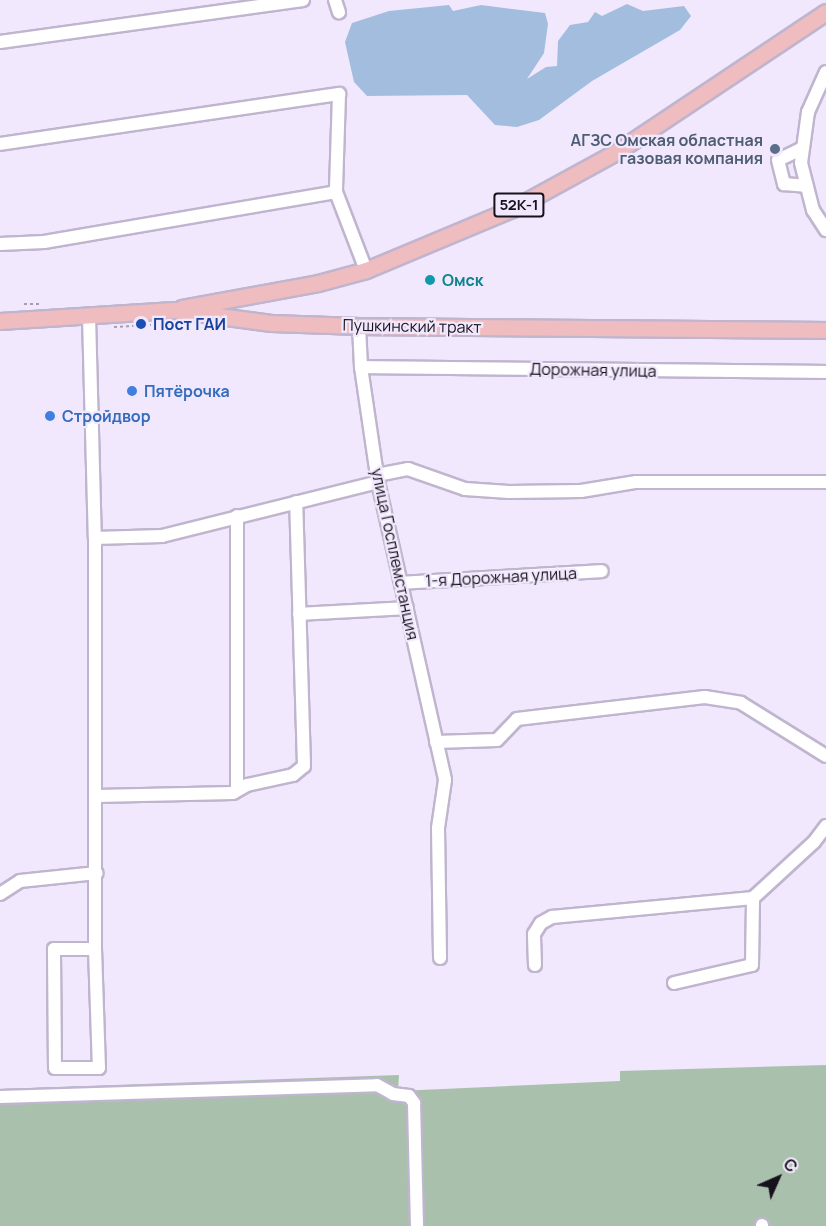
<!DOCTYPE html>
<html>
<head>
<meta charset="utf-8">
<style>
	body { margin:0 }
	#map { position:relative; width:826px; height:1226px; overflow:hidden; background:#f1e8fd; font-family:Manrope,sans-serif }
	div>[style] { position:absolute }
	.green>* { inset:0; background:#a9c0ad }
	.water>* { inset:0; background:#a3bddf }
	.path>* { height:1.5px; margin-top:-0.75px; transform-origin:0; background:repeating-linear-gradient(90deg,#a59eaf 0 3px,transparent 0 6px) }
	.roads { filter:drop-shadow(2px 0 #c0b5ce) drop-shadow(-2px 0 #c0b5ce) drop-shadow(0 2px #c0b5ce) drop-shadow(0 -2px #c0b5ce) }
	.minor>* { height:12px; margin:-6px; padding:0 6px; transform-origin:6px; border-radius:6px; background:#fff }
	.major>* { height:15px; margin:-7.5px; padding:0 7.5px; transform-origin:7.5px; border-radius:7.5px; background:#efbcbf }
	.dots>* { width:16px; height:16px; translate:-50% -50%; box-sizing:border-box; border:3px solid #f1e8fd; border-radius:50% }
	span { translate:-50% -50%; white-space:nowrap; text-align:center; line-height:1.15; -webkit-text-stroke:4.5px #f1e8fd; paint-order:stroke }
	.shield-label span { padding:2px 4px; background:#f1e8fd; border:2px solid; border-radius:4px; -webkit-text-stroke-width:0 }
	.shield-label { font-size:15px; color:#16121b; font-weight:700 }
	.service-label { font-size:16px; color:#4e5e75; font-weight:700 }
	.right { translate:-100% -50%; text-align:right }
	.culture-label { font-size:16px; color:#0d838f; font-weight:700 }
	.left { translate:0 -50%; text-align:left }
	.transit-label { font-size:16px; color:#164399; font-weight:700 }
	.street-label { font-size:16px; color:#16121b }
	.shop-label { font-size:16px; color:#366cbe; font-weight:700 }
	.north { position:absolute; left:748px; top:1148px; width:60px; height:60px; -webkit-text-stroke:4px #f1e8fd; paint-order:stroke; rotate:45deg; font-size:16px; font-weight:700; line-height:24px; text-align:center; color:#16121b }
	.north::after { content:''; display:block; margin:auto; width:21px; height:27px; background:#16121b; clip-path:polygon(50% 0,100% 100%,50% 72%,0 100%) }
</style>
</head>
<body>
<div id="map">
	<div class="green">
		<i style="clip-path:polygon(826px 1065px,826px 1226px,0 1226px,0 1089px,399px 1075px,398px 1091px,620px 1081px,620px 1071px)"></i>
	</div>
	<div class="water">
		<i style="clip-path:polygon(627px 4px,643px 11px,684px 6px,691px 16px,680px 30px,592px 81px,539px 120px,517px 127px,495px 125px,467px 95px,367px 96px,354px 82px,345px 42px,352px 23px,389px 11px,449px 5px,453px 11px,481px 5px,545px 13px,548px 24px,544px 53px,527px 79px,546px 67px,557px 66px,558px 41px,570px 25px,588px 22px,595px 12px,602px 16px)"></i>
	</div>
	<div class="path">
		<i style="left:24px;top:304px;width:18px"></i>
		<i style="left:114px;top:327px;width:37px;rotate:-3deg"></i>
	</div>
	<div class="roads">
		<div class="minor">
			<i style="left:335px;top:0;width:13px;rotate:72deg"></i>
			<i style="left:0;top:42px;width:306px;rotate:-7.9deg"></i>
			<i style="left:826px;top:72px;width:44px;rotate:114.2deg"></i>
			<i style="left:808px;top:112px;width:51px;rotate:97.8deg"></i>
			<i style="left:801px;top:163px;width:49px;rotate:75.7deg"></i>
			<i style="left:813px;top:210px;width:24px;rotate:57deg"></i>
			<i style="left:0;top:144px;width:343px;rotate:-8.4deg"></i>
			<i style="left:339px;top:94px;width:98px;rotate:91.8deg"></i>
			<i style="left:336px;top:192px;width:84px;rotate:69deg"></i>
			<i style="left:801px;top:149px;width:25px;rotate:154deg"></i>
			<i style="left:778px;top:160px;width:25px;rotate:76deg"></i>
			<i style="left:784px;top:184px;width:21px;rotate:5deg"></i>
			<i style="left:0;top:244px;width:44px;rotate:-2.6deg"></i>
			<i style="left:44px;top:242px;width:296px;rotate:-9.7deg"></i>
			<i style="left:89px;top:316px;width:222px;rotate:88.5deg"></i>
			<i style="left:95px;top:538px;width:411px;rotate:90deg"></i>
			<i style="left:95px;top:949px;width:119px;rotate:88.1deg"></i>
			<i style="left:99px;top:1068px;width:44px;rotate:180deg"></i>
			<i style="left:55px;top:1068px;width:119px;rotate:-90.5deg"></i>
			<i style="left:54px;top:949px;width:41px"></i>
			<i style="left:359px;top:326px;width:41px;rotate:87.2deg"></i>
			<i style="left:361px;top:367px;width:116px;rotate:81.6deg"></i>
			<i style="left:378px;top:482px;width:305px;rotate:77.3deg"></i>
			<i style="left:445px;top:780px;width:49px;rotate:98.3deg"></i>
			<i style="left:438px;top:828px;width:130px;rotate:89.1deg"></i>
			<i style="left:361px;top:367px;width:465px;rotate:0.6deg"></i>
			<i style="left:377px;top:475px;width:32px;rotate:-11deg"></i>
			<i style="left:408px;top:469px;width:60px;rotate:19.3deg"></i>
			<i style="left:465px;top:489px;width:44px;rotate:3.9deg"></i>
			<i style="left:509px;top:492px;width:72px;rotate:-0.8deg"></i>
			<i style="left:581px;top:491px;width:56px;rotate:-9.3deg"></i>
			<i style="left:636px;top:482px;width:190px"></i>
			<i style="left:237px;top:516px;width:274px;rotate:90deg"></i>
			<i style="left:95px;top:538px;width:67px;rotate:-1.7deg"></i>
			<i style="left:162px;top:536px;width:223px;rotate:-14deg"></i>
			<i style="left:401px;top:583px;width:201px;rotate:-3.4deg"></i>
			<i style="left:299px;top:614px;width:108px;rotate:-3.2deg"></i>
			<i style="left:436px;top:742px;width:61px;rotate:-1.9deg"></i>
			<i style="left:497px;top:740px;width:29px;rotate:-46deg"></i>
			<i style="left:517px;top:719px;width:189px;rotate:-6.7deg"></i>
			<i style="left:705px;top:697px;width:36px;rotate:9deg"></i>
			<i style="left:741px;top:703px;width:100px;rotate:31.9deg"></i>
			<i style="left:96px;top:796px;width:137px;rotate:-1.3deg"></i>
			<i style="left:233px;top:793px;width:16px;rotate:-30deg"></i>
			<i style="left:247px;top:785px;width:47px;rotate:-12.3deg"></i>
			<i style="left:293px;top:775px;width:14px;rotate:-39deg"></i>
			<i style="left:304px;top:766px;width:264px;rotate:-91.7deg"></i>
			<i style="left:0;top:894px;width:24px;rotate:-33deg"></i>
			<i style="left:20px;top:881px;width:77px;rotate:-5.9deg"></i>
			<i style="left:535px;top:965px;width:31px;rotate:-92deg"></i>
			<i style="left:534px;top:934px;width:13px;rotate:-58deg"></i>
			<i style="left:541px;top:923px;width:13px;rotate:-29deg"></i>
			<i style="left:552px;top:917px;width:202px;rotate:-5.4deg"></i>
			<i style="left:674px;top:983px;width:80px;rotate:-13deg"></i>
			<i style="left:752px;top:965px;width:67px;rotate:-89.1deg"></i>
			<i style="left:753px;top:898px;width:83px;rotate:-42.6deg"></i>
			<i style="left:814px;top:842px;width:20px;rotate:-53deg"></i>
			<i style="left:0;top:1097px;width:377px;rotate:-1.8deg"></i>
			<i style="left:377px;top:1085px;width:18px;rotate:29deg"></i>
			<i style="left:393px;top:1094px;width:16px;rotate:7deg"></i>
			<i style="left:409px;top:1096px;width:9px;rotate:54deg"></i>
			<i style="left:414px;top:1103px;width:123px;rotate:88.6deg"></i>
			<i style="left:762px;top:1226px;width:1px;rotate:-90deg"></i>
		</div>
		<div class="major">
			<i style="left:182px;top:308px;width:138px;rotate:-10.4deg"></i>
			<i style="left:318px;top:283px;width:50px;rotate:-15.2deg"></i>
			<i style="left:366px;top:270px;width:158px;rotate:-22.7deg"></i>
			<i style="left:512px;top:209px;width:119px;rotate:-28.7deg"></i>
			<i style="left:616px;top:152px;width:252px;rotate:-33.7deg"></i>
			<i style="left:0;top:321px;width:174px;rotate:-3.6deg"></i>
			<i style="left:174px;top:310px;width:98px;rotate:7.6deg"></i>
			<i style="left:271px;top:323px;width:88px;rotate:2deg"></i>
			<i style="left:359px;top:326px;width:467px;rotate:0.5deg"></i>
		</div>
	</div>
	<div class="dots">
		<i style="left:775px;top:149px;background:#5c6f8a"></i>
		<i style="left:430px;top:280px;background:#0f9aa8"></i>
		<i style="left:141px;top:324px;background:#1a4fb4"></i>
		<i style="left:132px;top:391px;background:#3f7fe0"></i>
		<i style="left:50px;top:416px;background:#3f7fe0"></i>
	</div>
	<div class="shield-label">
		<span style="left:519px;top:205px">52К-1</span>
	</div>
	<div class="service-label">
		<span class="right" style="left:763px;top:149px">АГЗС Омская областная<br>газовая компания</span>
	</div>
	<div class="culture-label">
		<span class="left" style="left:442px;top:280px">Омск</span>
	</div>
	<div class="transit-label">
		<span class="left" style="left:153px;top:324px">Пост ГАИ</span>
	</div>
	<div class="street-label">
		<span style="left:412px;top:326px;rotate:1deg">Пушкинский тракт</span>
		<span style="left:593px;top:370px;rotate:1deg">Дорожная улица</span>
		<span style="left:395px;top:554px;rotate:78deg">улица Госплемстанция</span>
		<span style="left:501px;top:577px;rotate:-3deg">1-я Дорожная улица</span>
	</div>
	<div class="shop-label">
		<span class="left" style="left:144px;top:391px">Пятёрочка</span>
		<span class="left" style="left:62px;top:416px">Стройдвор</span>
	</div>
	<div class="north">С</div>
</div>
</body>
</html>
